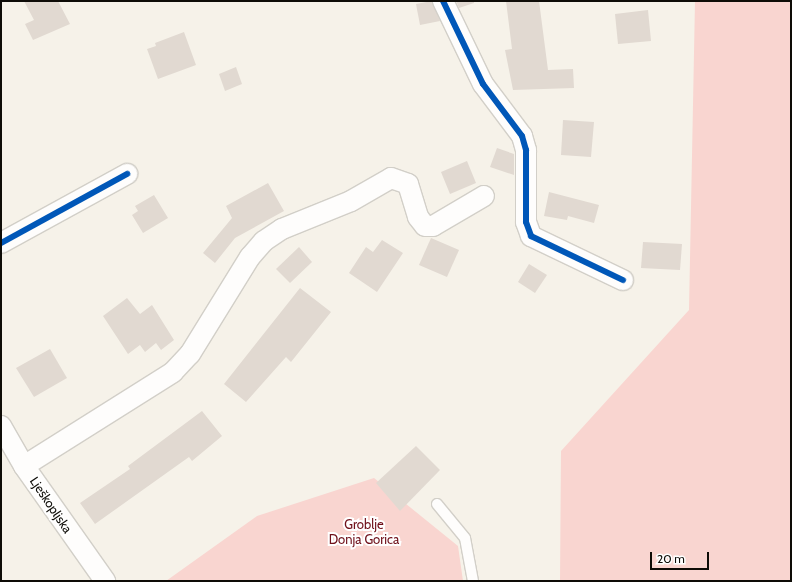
<!DOCTYPE html>
<html>
<head>
<meta charset="utf-8">
<style>
	body { margin:0 }
	#map { position:relative; width:792px; height:582px; overflow:hidden; background:#f6f2e9; font-family:Cabin,sans-serif }
	div>[style] { position:absolute }
	.green>* { inset:0; background:#f9d5d0 }
	.building>* { inset:0; background:#e1d9d1 }
	.roads { filter:drop-shadow(1px 0 #d2cfc8) drop-shadow(-1px 0 #d2cfc8) drop-shadow(0 1px #d2cfc8) drop-shadow(0 -1px #d2cfc8) }
	.service>* { height:10px; margin:-5px; padding:0 5px; transform-origin:5px; border-radius:5px; background:#fefdfc }
	.minor>* { height:20px; margin:-10px; padding:0 10px; transform-origin:10px; border-radius:10px; background:#fefdfc }
	.cycleway>* { height:6px; margin:-3px; padding:0 3px; transform-origin:3px; border-radius:3px; background:#0057b8 }
	span { translate:-50% -50%; white-space:nowrap; text-align:center; line-height:1.15; -webkit-text-stroke:4px #fff; paint-order:stroke }
	.street-label { font-size:13px; color:#0e0c07 }
	.park-label { font-size:13px; color:#70111b }
	.frame { position:absolute; inset:0; border:2px solid #0e0c07; pointer-events:none }
	.scale { position:absolute; left:650px; top:552px; width:59px; height:18px; box-sizing:border-box; border:2px solid #0e0c07; border-top:0; padding-left:5px; font-size:12px; line-height:14px; white-space:nowrap; color:#0e0c07; -webkit-text-stroke:3px #fff; paint-order:stroke }
</style>
</head>
<body>
<div id="map">
	<div class="green">
		<i style="clip-path:polygon(695px 1px,791px 1px,791px 581px,560px 581px,561px 451px,689px 310px)"></i>
		<i style="clip-path:polygon(374px 478px,458px 546px,463px 581px,166px 581px,257px 516px)"></i>
	</div>
	<div class="building">
		<i style="clip-path:polygon(24px 1px,58px 1px,70px 24px,33px 40px,25px 24px,34px 20px)"></i>
		<i style="clip-path:polygon(432px 1px,440px 21px,420px 25px,416px 4px)"></i>
		<i style="clip-path:polygon(456px 1px,474px 1px,474px 3px,459px 8px)"></i>
		<i style="clip-path:polygon(506px 1px,539px 1px,548px 70px,573px 69px,574px 88px,513px 90px,505px 50px,512px 49px)"></i>
		<i style="clip-path:polygon(648px 10px,651px 41px,618px 44px,615px 14px)"></i>
		<i style="clip-path:polygon(184px 32px,196px 65px,158px 79px,147px 49px,156px 46px,155px 43px)"></i>
		<i style="clip-path:polygon(236px 67px,242px 84px,225px 91px,219px 74px)"></i>
		<i style="clip-path:polygon(563px 120px,594px 122px,591px 157px,561px 155px)"></i>
		<i style="clip-path:polygon(497px 148px,514px 154px,514px 175px,490px 167px)"></i>
		<i style="clip-path:polygon(467px 161px,476px 183px,450px 194px,441px 172px)"></i>
		<i style="clip-path:polygon(268px 183px,284px 211px,235px 238px,215px 263px,203px 253px,232px 218px,226px 206px)"></i>
		<i style="clip-path:polygon(549px 192px,599px 205px,594px 223px,568px 216px,567px 220px,544px 216px)"></i>
		<i style="clip-path:polygon(154px 195px,168px 218px,143px 233px,132px 215px,138px 211px,135px 206px)"></i>
		<i style="clip-path:polygon(431px 238px,459px 250px,447px 277px,419px 265px)"></i>
		<i style="clip-path:polygon(382px 240px,403px 253px,377px 292px,349px 273px,366px 247px,373px 252px)"></i>
		<i style="clip-path:polygon(643px 242px,682px 244px,680px 270px,641px 268px)"></i>
		<i style="clip-path:polygon(299px 247px,312px 262px,290px 283px,276px 269px)"></i>
		<i style="clip-path:polygon(529px 264px,547px 275px,535px 293px,518px 282px)"></i>
		<i style="clip-path:polygon(300px 288px,331px 312px,291px 362px,286px 357px,246px 402px,224px 384px)"></i>
		<i style="clip-path:polygon(127px 298px,140px 314px,152px 305px,174px 340px,161px 350px,156px 343px,145px 352px,140px 345px,128px 354px,103px 316px)"></i>
		<i style="clip-path:polygon(50px 349px,67px 378px,34px 397px,16px 368px)"></i>
		<i style="clip-path:polygon(202px 411px,222px 436px,192px 461px,189px 457px,95px 524px,80px 503px,130px 469px,128px 466px)"></i>
		<i style="clip-path:polygon(416px 446px,440px 470px,400px 511px,376px 483px)"></i>
	</div>
	<div class="roads">
		<div class="service">
			<i style="left:437px;top:504px;width:44px;rotate:50.5deg"></i>
			<i style="left:465px;top:538px;width:44px;rotate:79.5deg"></i>
		</div>
		<div class="minor">
			<i style="left:443px;top:1px;width:92px;rotate:64.3deg"></i>
			<i style="left:483px;top:84px;width:65px;rotate:53.1deg"></i>
			<i style="left:522px;top:136px;width:15px;rotate:74deg"></i>
			<i style="left:526px;top:150px;width:72px;rotate:90deg"></i>
			<i style="left:526px;top:222px;width:15px;rotate:70deg"></i>
			<i style="left:531px;top:236px;width:102px;rotate:25.6deg"></i>
			<i style="left:1px;top:243px;width:144px;rotate:-28.7deg"></i>
			<i style="left:1px;top:426px;width:46px;rotate:60.1deg"></i>
			<i style="left:24px;top:466px;width:141px;rotate:54.8deg"></i>
			<i style="left:24px;top:466px;width:176px;rotate:-32.2deg"></i>
			<i style="left:173px;top:372px;width:25px;rotate:-47deg"></i>
			<i style="left:190px;top:354px;width:114px;rotate:-58.3deg"></i>
			<i style="left:250px;top:257px;width:21px;rotate:-49deg"></i>
			<i style="left:264px;top:241px;width:22px;rotate:-34deg"></i>
			<i style="left:282px;top:229px;width:74px;rotate:-22.1deg"></i>
			<i style="left:351px;top:201px;width:46px;rotate:-29.9deg"></i>
			<i style="left:391px;top:178px;width:18px;rotate:19deg"></i>
			<i style="left:408px;top:184px;width:34px;rotate:73deg"></i>
			<i style="left:418px;top:217px;width:11px;rotate:52deg"></i>
			<i style="left:425px;top:226px;width:8px"></i>
			<i style="left:433px;top:226px;width:59px;rotate:-30.5deg"></i>
		</div>
	</div>
	<div class="cycleway">
		<i style="left:443px;top:1px;width:92px;rotate:64.3deg"></i>
		<i style="left:483px;top:84px;width:65px;rotate:53.1deg"></i>
		<i style="left:522px;top:136px;width:15px;rotate:74deg"></i>
		<i style="left:526px;top:150px;width:72px;rotate:90deg"></i>
		<i style="left:526px;top:222px;width:15px;rotate:70deg"></i>
		<i style="left:531px;top:236px;width:102px;rotate:25.6deg"></i>
		<i style="left:1px;top:243px;width:144px;rotate:-28.7deg"></i>
	</div>
	<div class="street-label">
		<span style="left:51px;top:505px;rotate:56deg">Lješkopljska</span>
	</div>
	<div class="park-label">
		<span style="left:364px;top:532px">Groblje<br>Donja Gorica</span>
	</div>
	<div class="frame"></div>
	<div class="scale">20 m</div>
</div>
</body>
</html>
